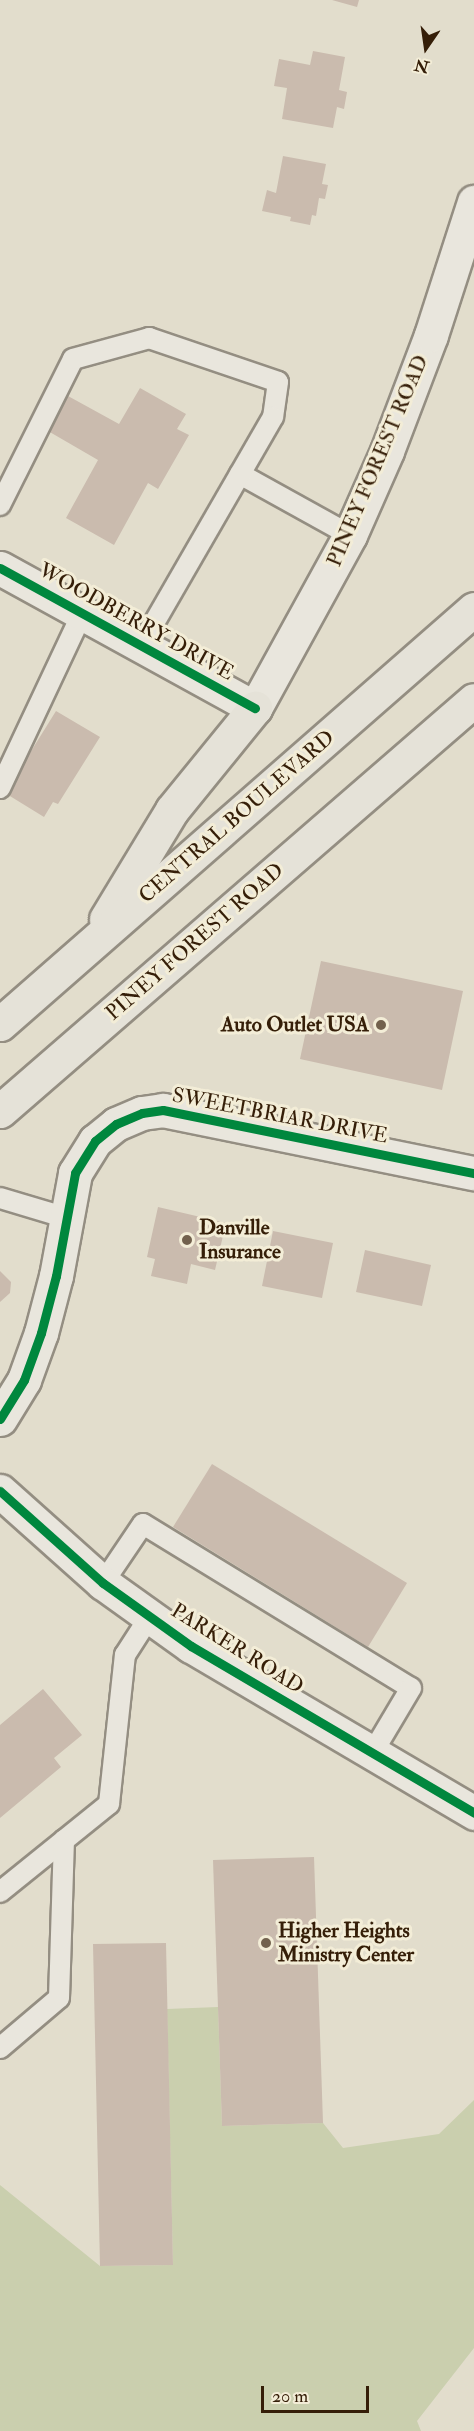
<!DOCTYPE html>
<html>
<head>
<meta charset="utf-8">
<style>
	body { margin:0 }
	#map { position:relative; width:474px; height:2431px; overflow:hidden; background:#e2ddcc; font-family:"IM FELL Double Pica",serif }
	div>[style] { position:absolute }
	.green>* { inset:0; background:#cacfae }
	.building>* { inset:0; background:#cabbae }
	.roads { filter:drop-shadow(2px 0 #948e82) drop-shadow(-2px 0 #948e82) drop-shadow(0 2px #948e82) drop-shadow(0 -2px #948e82) }
	.lane>* { height:20px; margin:-10px; padding:0 10px; transform-origin:10px; border-radius:10px; background:#e9e6dd }
	.street>* { height:33px; margin:-16.5px; padding:0 16.5px; transform-origin:16.5px; border-radius:16.5px; background:#e9e6dd }
	.secondary>* { height:33px; margin:-16.5px; padding:0 16.5px; transform-origin:16.5px; border-radius:16.5px; background:#e9e6dd }
	.primary>* { height:33px; margin:-16.5px; padding:0 16.5px; transform-origin:16.5px; border-radius:16.5px; background:#e5e2d8 }
	.cycleway>* { height:9px; margin:-4.5px; padding:0 4.5px; transform-origin:4.5px; border-radius:4.5px; background:#00873e }
	.dots>* { width:16px; height:16px; translate:-50% -50%; box-sizing:border-box; border:3px solid #f3edd7; border-radius:50% }
	span { translate:-50% -50%; white-space:nowrap; text-align:center; line-height:1.15; -webkit-text-stroke:6px #f3edd7; paint-order:stroke }
	.street-label { font-size:21px; color:#351e08 }
	.poi-label { font-size:21px; color:#351e08; font-weight:700 }
	.right { translate:-100% -50%; text-align:right }
	.left { translate:0 -50%; text-align:left }
	.north { position:absolute; left:396px; top:18px; width:60px; height:60px; -webkit-text-stroke:4px #f3edd7; paint-order:stroke; rotate:193deg; font-size:16px; font-weight:700; line-height:24px; text-align:center; color:#351e08 }
	.north::after { content:''; display:block; margin:auto; width:21px; height:27px; background:#351e08; clip-path:polygon(50% 0,100% 100%,50% 72%,0 100%) }
	.scale { position:absolute; left:261px; top:2386px; width:108px; height:27px; box-sizing:border-box; border:3px solid #351e08; border-top:0; padding-left:8px; font-size:18px; line-height:21px; white-space:nowrap; color:#351e08; -webkit-text-stroke:4px #f3edd7; paint-order:stroke }
</style>
</head>
<body>
<div id="map">
	<div class="green">
		<i style="clip-path:polygon(218px 2007px,222px 2126px,323px 2123px,343px 2148px,439px 2134px,474px 2100px,474px 2348px,417px 2421px,421px 2431px,0 2431px,0 2185px,100px 2266px,173px 2265px,167px 2009px)"></i>
	</div>
	<div class="building">
		<i style="clip-path:polygon(332px 0,359px 0,357px 7px)"></i>
		<i style="clip-path:polygon(313px 51px,345px 57px,339px 90px,347px 92px,344px 109px,337px 107px,333px 128px,282px 119px,287px 88px,274px 86px,279px 59px,310px 65px)"></i>
		<i style="clip-path:polygon(283px 156px,326px 164px,322px 184px,328px 185px,325px 199px,319px 198px,316px 216px,312px 215px,310px 225px,290px 221px,291px 217px,262px 211px,267px 190px,276px 193px)"></i>
		<i style="clip-path:polygon(140px 388px,186px 414px,177px 429px,189px 435px,158px 489px,148px 483px,114px 545px,66px 518px,98px 460px,48px 431px,68px 396px,119px 424px)"></i>
		<i style="clip-path:polygon(56px 711px,100px 737px,58px 804px,53px 802px,44px 817px,5px 793px)"></i>
		<i style="clip-path:polygon(321px 961px,463px 991px,442px 1090px,300px 1059px)"></i>
		<i style="clip-path:polygon(158px 1207px,226px 1223px,215px 1270px,191px 1264px,187px 1284px,151px 1276px,155px 1259px,147px 1257px)"></i>
		<i style="clip-path:polygon(273px 1231px,333px 1243px,322px 1298px,262px 1286px)"></i>
		<i style="clip-path:polygon(365px 1250px,431px 1265px,422px 1306px,356px 1292px)"></i>
		<i style="clip-path:polygon(0 1271px,11px 1282px,10px 1293px,0 1302px)"></i>
		<i style="clip-path:polygon(212px 1464px,407px 1583px,368px 1647px,173px 1527px)"></i>
		<i style="clip-path:polygon(43px 1689px,82px 1735px,54px 1758px,61px 1767px,0 1818px,0 1725px)"></i>
		<i style="clip-path:polygon(314px 1857px,323px 2123px,222px 2126px,213px 1860px)"></i>
		<i style="clip-path:polygon(166px 1943px,173px 2265px,100px 2266px,93px 1944px)"></i>
	</div>
	<div class="roads">
		<div class="lane">
			<i style="left:240px;top:474px;width:126px;rotate:29deg"></i>
			<i style="left:0;top:505px;width:163px;rotate:-63.4deg"></i>
			<i style="left:73px;top:359px;width:79px;rotate:-15.4deg"></i>
			<i style="left:149px;top:338px;width:136px;rotate:18.8deg"></i>
			<i style="left:278px;top:382px;width:35px;rotate:98deg"></i>
			<i style="left:273px;top:417px;width:264px;rotate:120deg"></i>
			<i style="left:0;top:788px;width:192px;rotate:-64.8deg"></i>
			<i style="left:0;top:1198px;width:70px;rotate:16.6deg"></i>
			<i style="left:103px;top:1583px;width:71px;rotate:-55.9deg"></i>
			<i style="left:143px;top:1524px;width:314px;rotate:31.5deg"></i>
			<i style="left:411px;top:1688px;width:74px;rotate:120.7deg"></i>
			<i style="left:0;top:1892px;width:140px;rotate:-38.9deg"></i>
			<i style="left:109px;top:1804px;width:150px;rotate:-83.9deg"></i>
			<i style="left:125px;top:1655px;width:46px;rotate:-57.3deg"></i>
			<i style="left:0;top:2048px;width:77px;rotate:-40.3deg"></i>
			<i style="left:59px;top:1998px;width:158px;rotate:-88.2deg"></i>
		</div>
		<div class="street">
			<i style="left:0;top:568px;width:291px;rotate:28.8deg"></i>
			<i style="left:0;top:1419px;width:46px;rotate:-58.4deg"></i>
			<i style="left:24px;top:1380px;width:50px;rotate:-70.1deg"></i>
			<i style="left:41px;top:1333px;width:59px;rotate:-75.3deg"></i>
			<i style="left:56px;top:1276px;width:105px;rotate:-79.5deg"></i>
			<i style="left:75px;top:1173px;width:38px;rotate:-58deg"></i>
			<i style="left:95px;top:1141px;width:27px;rotate:-39deg"></i>
			<i style="left:116px;top:1124px;width:28px;rotate:-23deg"></i>
			<i style="left:142px;top:1113px;width:21px;rotate:-8deg"></i>
			<i style="left:163px;top:1110px;width:317px;rotate:11.5deg"></i>
			<i style="left:0;top:1491px;width:138px;rotate:41.8deg"></i>
			<i style="left:103px;top:1583px;width:108px;rotate:35.6deg"></i>
			<i style="left:191px;top:1646px;width:329px;rotate:30.5deg"></i>
		</div>
		<div class="secondary">
			<i style="left:255px;top:708px;width:197px;rotate:-61.2deg"></i>
			<i style="left:350px;top:535px;width:92px;rotate:-66.2deg"></i>
			<i style="left:387px;top:451px;width:124px;rotate:-69.2deg"></i>
			<i style="left:431px;top:335px;width:140px;rotate:-72.1deg"></i>
		</div>
		<div class="primary">
			<i style="left:106px;top:919px;width:127px;rotate:-58.8deg"></i>
			<i style="left:172px;top:810px;width:132px;rotate:-50.9deg"></i>
			<i style="left:0;top:1024px;width:630px;rotate:-41.2deg"></i>
			<i style="left:0;top:1111px;width:627px;rotate:-40.93deg"></i>
		</div>
	</div>
	<div class="cycleway">
		<i style="left:0;top:568px;width:291px;rotate:28.8deg"></i>
		<i style="left:0;top:1419px;width:46px;rotate:-58.4deg"></i>
		<i style="left:24px;top:1380px;width:50px;rotate:-70.1deg"></i>
		<i style="left:41px;top:1333px;width:59px;rotate:-75.3deg"></i>
		<i style="left:56px;top:1276px;width:105px;rotate:-79.5deg"></i>
		<i style="left:75px;top:1173px;width:38px;rotate:-58deg"></i>
		<i style="left:95px;top:1141px;width:27px;rotate:-39deg"></i>
		<i style="left:116px;top:1124px;width:28px;rotate:-23deg"></i>
		<i style="left:142px;top:1113px;width:21px;rotate:-8deg"></i>
		<i style="left:163px;top:1110px;width:317px;rotate:11.5deg"></i>
		<i style="left:0;top:1491px;width:138px;rotate:41.8deg"></i>
		<i style="left:103px;top:1583px;width:108px;rotate:35.6deg"></i>
		<i style="left:191px;top:1646px;width:329px;rotate:30.5deg"></i>
	</div>
	<div class="dots">
		<i style="left:381px;top:1025px;background:#72614d"></i>
		<i style="left:187px;top:1240px;background:#72614d"></i>
		<i style="left:266px;top:1943px;background:#72614d"></i>
	</div>
	<div class="street-label">
		<span style="left:378px;top:461px;rotate:-67deg">PINEY FOREST ROAD</span>
		<span style="left:136px;top:622px;rotate:29deg">WOODBERRY DRIVE</span>
		<span style="left:237px;top:817px;rotate:-41deg">CENTRAL BOULEVARD</span>
		<span style="left:195px;top:942px;rotate:-41deg">PINEY FOREST ROAD</span>
		<span style="left:280px;top:1116px;rotate:11deg">SWEETBRIAR DRIVE</span>
		<span style="left:237px;top:1649px;rotate:32deg">PARKER ROAD</span>
	</div>
	<div class="poi-label">
		<span class="right" style="left:369px;top:1025px">Auto Outlet USA</span>
		<span class="left" style="left:199px;top:1240px">Danville<br>Insurance</span>
		<span class="left" style="left:278px;top:1943px">Higher Heights<br>Ministry Center</span>
	</div>
	<div class="north">N</div>
	<div class="scale">20 m</div>
</div>
</body>
</html>
